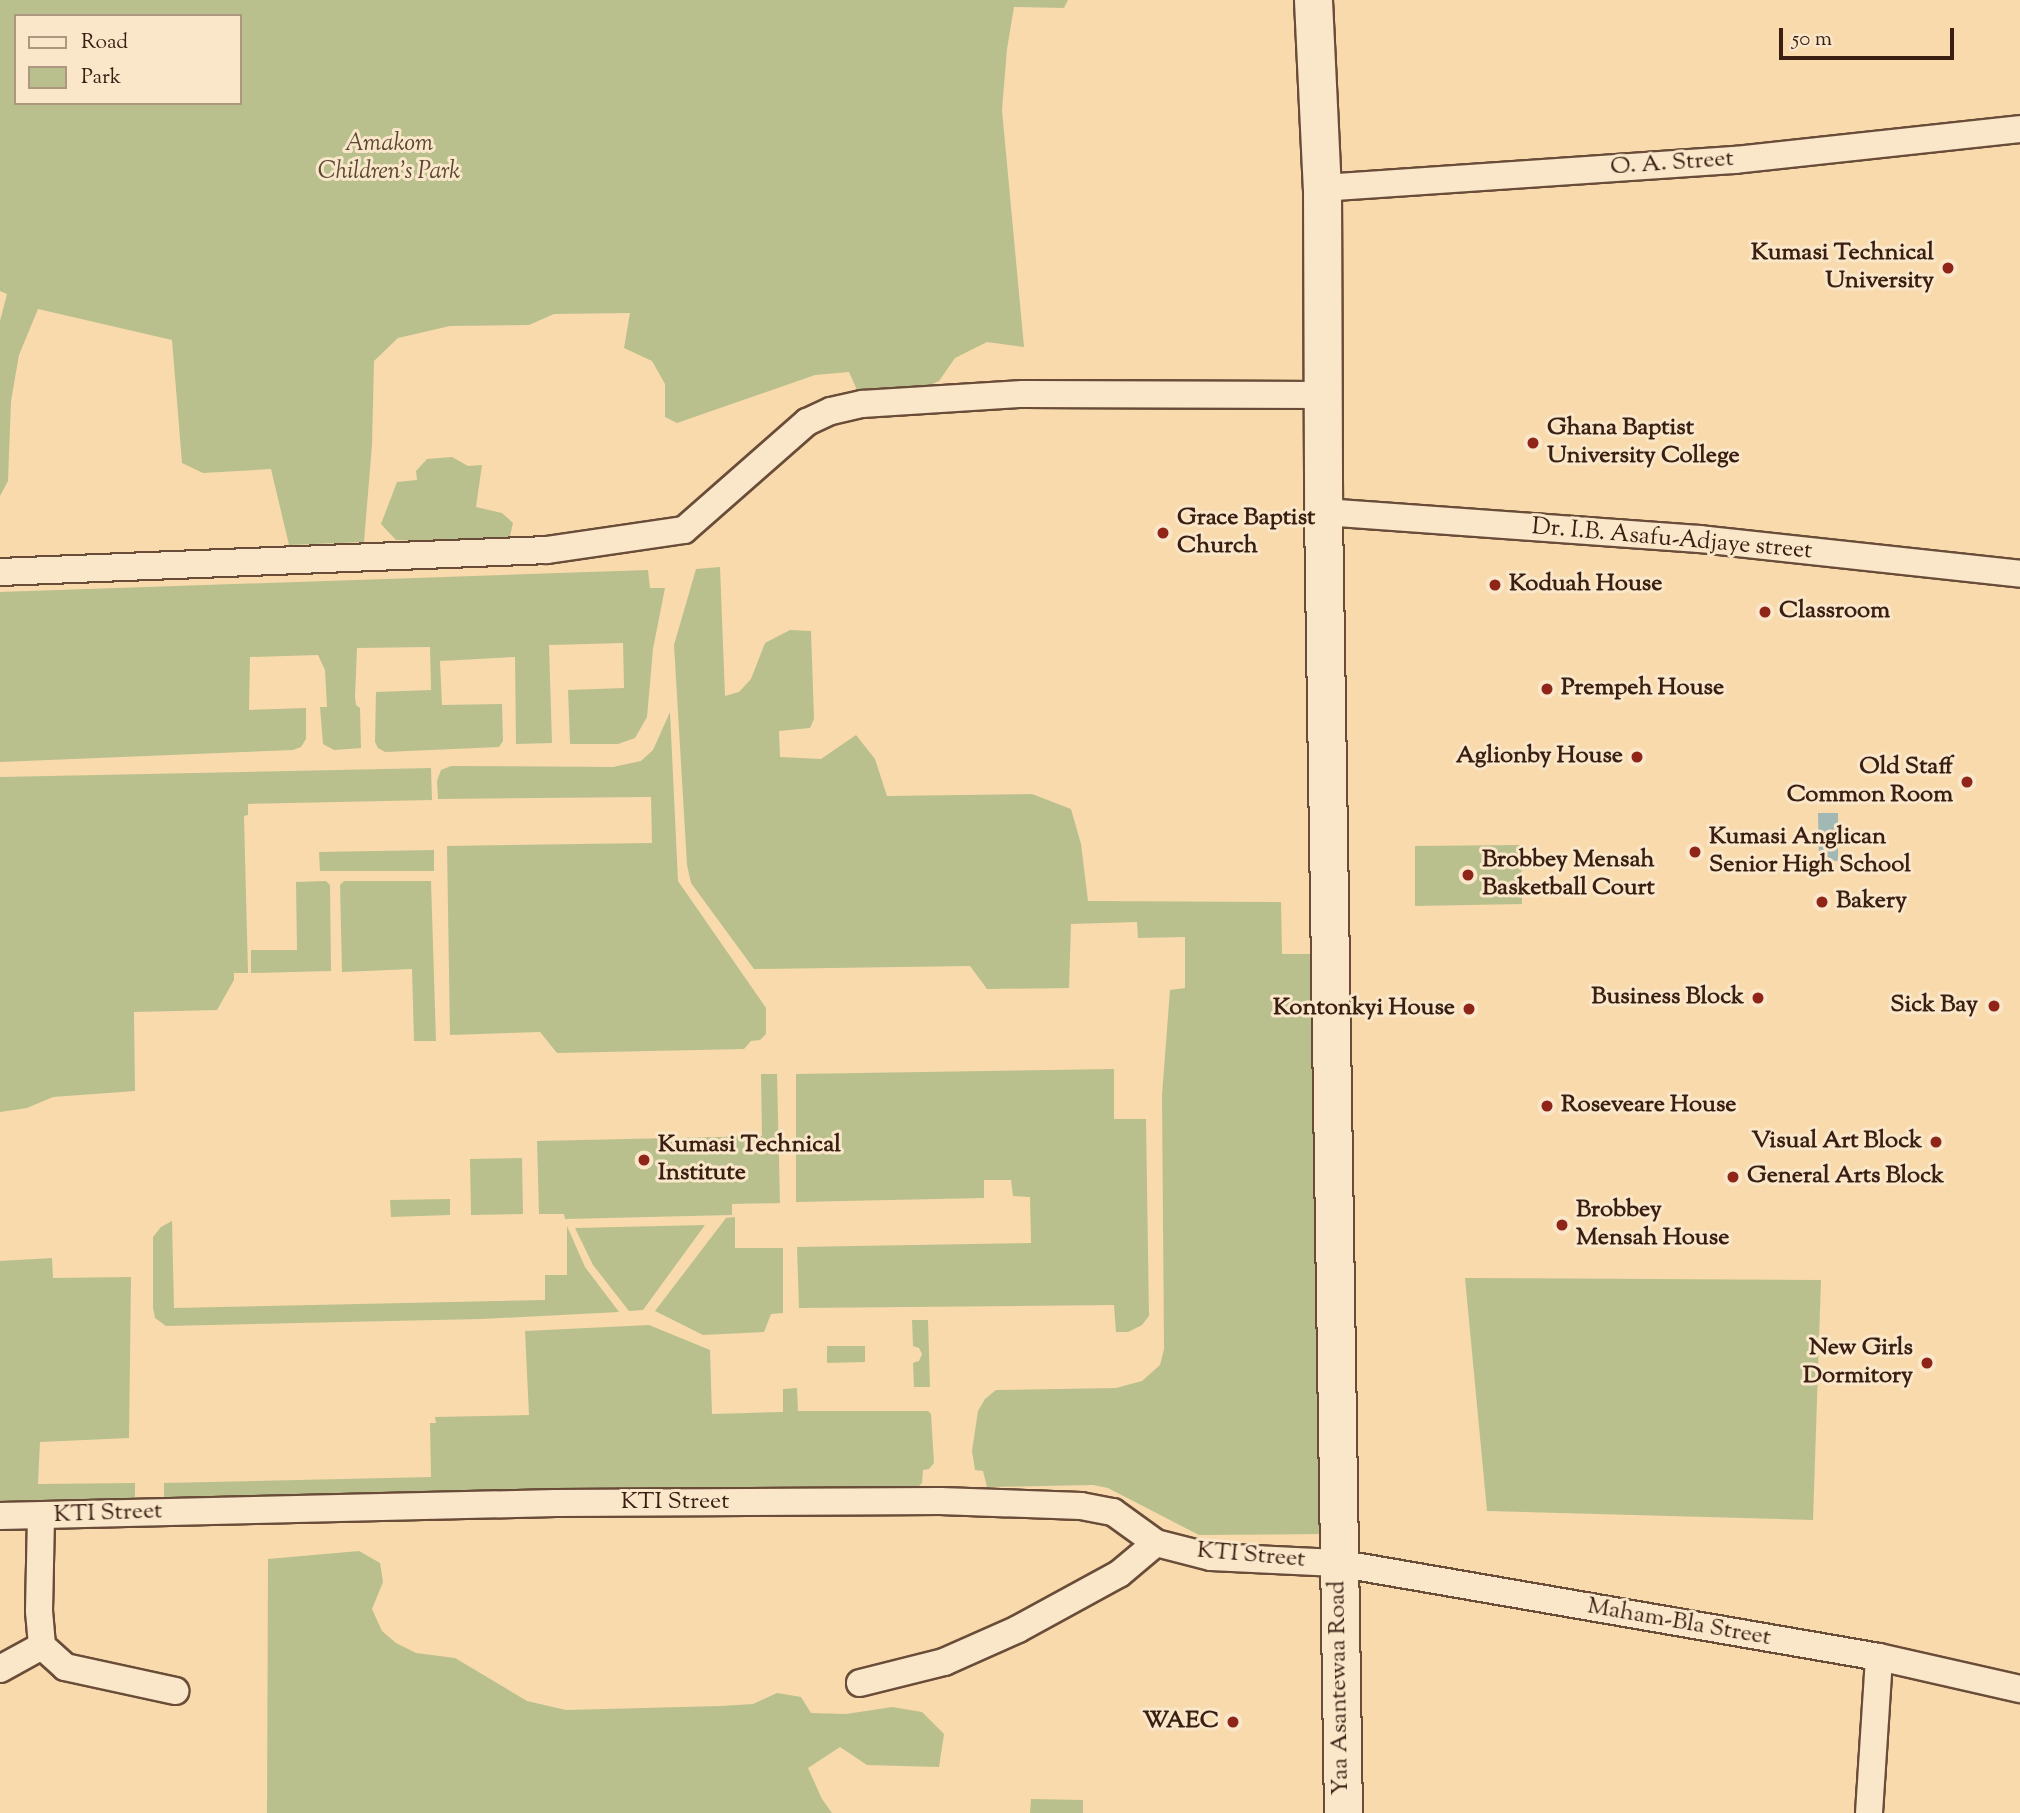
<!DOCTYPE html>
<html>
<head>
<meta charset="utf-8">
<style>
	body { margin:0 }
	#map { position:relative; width:2020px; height:1813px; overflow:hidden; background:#f8daad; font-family:"Sorts Mill Goudy",serif }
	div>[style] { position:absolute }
	.green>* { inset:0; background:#b9c08d }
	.water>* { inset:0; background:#a2b8b5 }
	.roads { filter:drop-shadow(2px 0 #6a4d39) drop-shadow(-2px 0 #6a4d39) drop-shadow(0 2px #6a4d39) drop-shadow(0 -2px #6a4d39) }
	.street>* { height:26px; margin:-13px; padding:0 13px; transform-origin:13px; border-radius:13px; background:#fae7ca }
	.secondary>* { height:37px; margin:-18.5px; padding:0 18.5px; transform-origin:18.5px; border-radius:18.5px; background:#fae7ca }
	.dots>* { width:19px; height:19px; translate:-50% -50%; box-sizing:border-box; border:4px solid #fae7ca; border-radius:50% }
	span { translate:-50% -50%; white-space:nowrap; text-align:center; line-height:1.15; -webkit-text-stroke:6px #fae7ca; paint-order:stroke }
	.park-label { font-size:24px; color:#5a4631; font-style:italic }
	.street-label { font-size:24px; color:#3a1e12 }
	.poi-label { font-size:24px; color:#3a1e12; font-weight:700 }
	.right { translate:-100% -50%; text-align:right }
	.left { translate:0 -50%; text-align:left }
	.legend { position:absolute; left:14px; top:14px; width:228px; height:91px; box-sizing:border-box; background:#fae7ca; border:2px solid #ad9780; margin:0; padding:9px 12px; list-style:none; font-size:21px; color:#3a1e12 }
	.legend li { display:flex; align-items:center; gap:14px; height:35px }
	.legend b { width:35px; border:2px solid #ad9780 }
	.scale { position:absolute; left:1779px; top:28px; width:175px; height:32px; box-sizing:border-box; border:4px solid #3a1e12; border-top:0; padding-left:9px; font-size:21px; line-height:24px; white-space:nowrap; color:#3a1e12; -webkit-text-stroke:5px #fae7ca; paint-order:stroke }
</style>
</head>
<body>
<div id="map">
	<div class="green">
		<i style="clip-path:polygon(evenodd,0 0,1068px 0,1064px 8px,1014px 7px,1007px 49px,1002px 110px,1024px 347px,987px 342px,955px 358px,939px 381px,915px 392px,857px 390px,849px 372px,815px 375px,677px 423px,665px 417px,665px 384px,652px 361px,624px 348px,630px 313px,554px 314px,529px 325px,450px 326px,398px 338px,374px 361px,372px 445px,364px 542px,289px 545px,271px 469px,203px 473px,182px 463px,172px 340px,38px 309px,19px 355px,11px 401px,8px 481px,0 496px,0 321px,7px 294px,0 291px,0 0,16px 16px,240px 16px,240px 103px,16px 103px,16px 16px)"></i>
		<i style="clip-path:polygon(452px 457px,468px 466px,482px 465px,476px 507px,502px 513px,513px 523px,508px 545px,439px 550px,425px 541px,396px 540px,381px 524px,397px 482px,417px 480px,416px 471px,427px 459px)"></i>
		<i style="clip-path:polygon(720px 567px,725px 696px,739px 692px,751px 679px,765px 643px,790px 630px,811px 631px,814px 719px,810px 728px,779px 731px,780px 757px,821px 759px,856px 735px,875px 759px,887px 796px,1032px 794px,1071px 809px,1081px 844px,1088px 901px,1281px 902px,1282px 954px,1312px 954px,1322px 1534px,1199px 1535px,1108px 1488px,1093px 1485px,987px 1487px,983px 1471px,975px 1470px,972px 1451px,978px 1411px,985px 1399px,996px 1390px,1116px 1388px,1142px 1381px,1160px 1365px,1164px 1349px,1162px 1095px,1170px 990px,1185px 988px,1185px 937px,1138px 938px,1137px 922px,1071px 924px,1069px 988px,987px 989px,970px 966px,754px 969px,691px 883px,687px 865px,674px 645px,696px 569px)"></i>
		<i style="clip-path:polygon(648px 570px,650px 588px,665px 588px,653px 649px,647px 717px,635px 738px,618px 744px,570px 744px,568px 690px,624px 688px,623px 643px,549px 645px,552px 743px,516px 744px,515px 657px,440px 661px,442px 705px,502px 704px,503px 741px,499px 747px,385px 752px,378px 748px,375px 742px,376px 692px,431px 690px,430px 647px,357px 648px,355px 697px,356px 705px,360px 708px,361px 748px,334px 750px,323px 744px,320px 707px,327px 707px,325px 670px,318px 655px,250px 657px,249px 710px,306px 708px,306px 739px,301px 747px,293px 750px,0 762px,0 592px)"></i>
		<i style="clip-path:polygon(670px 712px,678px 881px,766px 1008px,766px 1034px,760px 1040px,751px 1041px,744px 1049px,557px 1053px,540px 1032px,450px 1035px,447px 846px,652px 843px,651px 797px,438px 799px,437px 781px,441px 770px,451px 766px,613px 767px,641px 761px,653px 750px)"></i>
		<i style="clip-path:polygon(431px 768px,432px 800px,248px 804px,248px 815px,244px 816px,248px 973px,234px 973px,234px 980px,217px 1010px,134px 1012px,135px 1091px,53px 1097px,27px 1108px,0 1112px,0 777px)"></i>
		<i style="clip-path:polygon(1521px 845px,1522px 904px,1415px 906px,1415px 846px)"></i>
		<i style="clip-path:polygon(434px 850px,434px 871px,320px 871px,319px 852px)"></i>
		<i style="clip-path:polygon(326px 881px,330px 885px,331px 971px,251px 973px,251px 950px,297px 950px,296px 882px)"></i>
		<i style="clip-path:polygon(344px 881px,431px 881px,436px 1041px,414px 1041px,412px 969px,342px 972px,340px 885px)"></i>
		<i style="clip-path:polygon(1114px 1069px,1114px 1119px,1146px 1119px,1149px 1316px,1142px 1325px,1128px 1332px,1116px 1332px,1114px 1305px,799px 1308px,797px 1247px,1031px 1243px,1030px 1197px,1013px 1196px,1011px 1180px,984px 1180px,984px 1198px,796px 1202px,796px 1074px)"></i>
		<i style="clip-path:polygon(761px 1074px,777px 1074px,780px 1203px,732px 1204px,732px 1215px,565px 1219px,564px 1214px,539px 1214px,537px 1141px,762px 1136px)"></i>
		<i style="clip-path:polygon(522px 1158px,523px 1214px,471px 1215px,470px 1159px)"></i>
		<i style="clip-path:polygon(450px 1199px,450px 1215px,391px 1217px,390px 1200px)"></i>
		<i style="clip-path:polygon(735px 1217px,735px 1248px,783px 1248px,783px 1313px,771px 1314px,764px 1332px,703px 1335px,655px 1311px,726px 1218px)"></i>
		<i style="clip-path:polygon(172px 1221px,174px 1308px,545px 1300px,545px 1275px,567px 1275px,567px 1226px,585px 1267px,619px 1312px,481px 1319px,166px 1326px,155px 1318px,153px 1308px,153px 1237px,161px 1227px)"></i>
		<i style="clip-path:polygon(705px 1225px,643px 1310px,629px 1311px,593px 1265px,575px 1228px)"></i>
		<i style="clip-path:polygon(52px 1258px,53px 1278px,131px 1277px,129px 1438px,40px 1442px,38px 1484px,135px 1483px,135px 1496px,131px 1502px,0 1502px,0 1261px)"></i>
		<i style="clip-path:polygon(1465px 1278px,1821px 1280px,1813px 1520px,1487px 1511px)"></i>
		<i style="clip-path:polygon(912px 1320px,928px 1320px,930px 1387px,914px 1387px,913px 1363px,919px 1361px,922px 1354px,919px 1348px,913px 1346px)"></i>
		<i style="clip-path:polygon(649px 1325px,710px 1350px,712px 1414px,783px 1412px,783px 1389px,797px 1388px,798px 1411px,928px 1411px,931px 1414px,934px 1463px,929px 1469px,923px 1470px,922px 1483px,915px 1490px,167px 1503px,164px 1499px,164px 1483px,431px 1477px,430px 1423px,436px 1423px,435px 1417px,529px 1415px,525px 1331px)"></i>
		<i style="clip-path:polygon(827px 1346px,865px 1346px,865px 1362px,827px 1363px)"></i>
		<i style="clip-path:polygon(359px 1551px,380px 1563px,383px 1582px,372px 1609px,382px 1631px,396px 1643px,416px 1653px,455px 1658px,527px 1701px,566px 1710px,721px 1706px,753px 1704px,777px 1693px,801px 1697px,811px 1713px,846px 1714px,892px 1707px,922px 1712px,944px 1734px,939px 1767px,867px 1765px,840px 1747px,808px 1768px,822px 1799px,832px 1813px,267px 1813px,268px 1559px)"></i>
		<i style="clip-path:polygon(1031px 1799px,1083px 1800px,1083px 1813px,1030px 1813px)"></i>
	</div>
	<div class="water">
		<i style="clip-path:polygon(1818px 813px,1838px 813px,1838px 861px,1819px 861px)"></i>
	</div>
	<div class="roads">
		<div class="street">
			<i style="left:1322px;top:188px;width:414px;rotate:-3.9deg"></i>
			<i style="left:1735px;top:160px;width:287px;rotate:-6.2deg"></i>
			<i style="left:1323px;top:512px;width:378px;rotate:4.1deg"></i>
			<i style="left:1700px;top:539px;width:322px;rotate:6.2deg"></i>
			<i style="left:0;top:572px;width:547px;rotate:-2.3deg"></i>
			<i style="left:547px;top:550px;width:138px;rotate:-8.3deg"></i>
			<i style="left:684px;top:530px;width:164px;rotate:-41.3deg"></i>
			<i style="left:807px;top:422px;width:26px;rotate:-25deg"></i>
			<i style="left:831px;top:411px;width:32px;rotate:-13deg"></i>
			<i style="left:862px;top:404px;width:161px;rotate:-3.6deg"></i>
			<i style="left:1023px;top:394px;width:299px;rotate:0.2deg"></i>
			<i style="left:0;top:1516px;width:556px;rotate:-1.34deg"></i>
			<i style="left:556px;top:1503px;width:384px;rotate:-0.3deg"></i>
			<i style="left:940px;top:1501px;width:141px;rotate:2deg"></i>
			<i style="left:1081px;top:1506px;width:33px;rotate:11deg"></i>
			<i style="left:1113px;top:1512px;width:53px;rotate:35.8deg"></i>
			<i style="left:1156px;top:1543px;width:57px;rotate:14.3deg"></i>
			<i style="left:1211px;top:1557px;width:126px;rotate:2.7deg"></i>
			<i style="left:1337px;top:1563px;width:550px;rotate:9.84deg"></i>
			<i style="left:1879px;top:1657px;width:145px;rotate:12.8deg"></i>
			<i style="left:41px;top:1516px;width:95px;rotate:91.2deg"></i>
			<i style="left:39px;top:1611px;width:35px;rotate:85deg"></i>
			<i style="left:42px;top:1646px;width:31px;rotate:42deg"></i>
			<i style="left:65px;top:1667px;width:113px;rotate:12.3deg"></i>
			<i style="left:0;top:1669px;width:48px;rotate:-28.7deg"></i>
			<i style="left:860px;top:1683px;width:87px;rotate:-14deg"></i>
			<i style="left:944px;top:1662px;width:81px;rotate:-24deg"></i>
			<i style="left:1018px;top:1629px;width:115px;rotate:-28.6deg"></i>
			<i style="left:1119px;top:1574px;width:48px;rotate:-40deg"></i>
			<i style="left:1869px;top:1813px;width:156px;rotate:-86.3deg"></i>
		</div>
		<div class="secondary">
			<i style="left:1313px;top:0;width:188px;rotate:87.3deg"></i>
			<i style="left:1322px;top:188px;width:324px;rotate:89.8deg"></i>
			<i style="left:1323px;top:512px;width:1301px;rotate:89.12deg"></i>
		</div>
	</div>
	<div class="dots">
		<i style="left:1948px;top:268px;background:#8f2418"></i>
		<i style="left:1533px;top:443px;background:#8f2418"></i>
		<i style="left:1163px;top:533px;background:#8f2418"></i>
		<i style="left:1495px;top:585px;background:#8f2418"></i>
		<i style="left:1765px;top:612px;background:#8f2418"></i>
		<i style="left:1547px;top:689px;background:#8f2418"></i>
		<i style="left:1637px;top:757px;background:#8f2418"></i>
		<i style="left:1967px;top:782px;background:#8f2418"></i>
		<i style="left:1695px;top:852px;background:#8f2418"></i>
		<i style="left:1468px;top:875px;background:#8f2418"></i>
		<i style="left:1822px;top:902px;background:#8f2418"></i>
		<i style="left:1758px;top:998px;background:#8f2418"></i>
		<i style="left:1994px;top:1006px;background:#8f2418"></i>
		<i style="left:1469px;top:1009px;background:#8f2418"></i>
		<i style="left:1547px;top:1106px;background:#8f2418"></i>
		<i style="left:1936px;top:1142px;background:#8f2418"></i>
		<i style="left:644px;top:1160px;background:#8f2418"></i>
		<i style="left:1733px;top:1177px;background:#8f2418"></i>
		<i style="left:1562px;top:1225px;background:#8f2418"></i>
		<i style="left:1927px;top:1363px;background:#8f2418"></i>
		<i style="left:1233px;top:1722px;background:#8f2418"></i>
	</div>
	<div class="park-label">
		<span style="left:389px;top:159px">Amakom<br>Children's Park</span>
	</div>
	<div class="street-label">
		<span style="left:1672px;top:164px;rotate:-4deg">O. A. Street</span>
		<span style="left:1672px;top:540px;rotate:5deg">Dr. I.B. Asafu-Adjaye street</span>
		<span style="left:675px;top:1503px">KTI Street</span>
		<span style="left:108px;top:1514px;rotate:-2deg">KTI Street</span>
		<span style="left:1251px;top:1556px;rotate:5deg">KTI Street</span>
		<span style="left:1679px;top:1623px;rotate:10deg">Maham-Bla Street</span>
		<span style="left:1340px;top:1688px;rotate:-91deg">Yaa Asantewaa Road</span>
	</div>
	<div class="poi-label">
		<span class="right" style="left:1934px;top:268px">Kumasi Technical<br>University</span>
		<span class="left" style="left:1547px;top:443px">Ghana Baptist<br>University College</span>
		<span class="left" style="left:1177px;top:533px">Grace Baptist<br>Church</span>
		<span class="left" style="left:1509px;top:585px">Koduah House</span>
		<span class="left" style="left:1779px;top:612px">Classroom</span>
		<span class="left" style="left:1561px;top:689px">Prempeh House</span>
		<span class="right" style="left:1623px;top:757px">Aglionby House</span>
		<span class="right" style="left:1953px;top:782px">Old Staff<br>Common Room</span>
		<span class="left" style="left:1709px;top:852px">Kumasi Anglican<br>Senior High School</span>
		<span class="left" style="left:1482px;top:875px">Brobbey Mensah<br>Basketball Court</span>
		<span class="left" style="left:1836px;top:902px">Bakery</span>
		<span class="right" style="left:1744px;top:998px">Business Block</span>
		<span class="right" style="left:1978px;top:1006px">Sick Bay</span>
		<span class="right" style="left:1455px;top:1009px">Kontonkyi House</span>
		<span class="left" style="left:1561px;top:1106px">Roseveare House</span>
		<span class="right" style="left:1922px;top:1142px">Visual Art Block</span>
		<span class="left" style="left:658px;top:1160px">Kumasi Technical<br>Institute</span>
		<span class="left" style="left:1747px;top:1177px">General Arts Block</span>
		<span class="left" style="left:1576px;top:1225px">Brobbey<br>Mensah House</span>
		<span class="right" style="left:1913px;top:1363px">New Girls<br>Dormitory</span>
		<span class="right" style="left:1219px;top:1722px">WAEC</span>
	</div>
	<ul class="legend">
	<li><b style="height:9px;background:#fae7ca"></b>Road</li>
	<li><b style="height:19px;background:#b9c08d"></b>Park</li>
	</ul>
	<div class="scale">50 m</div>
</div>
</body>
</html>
